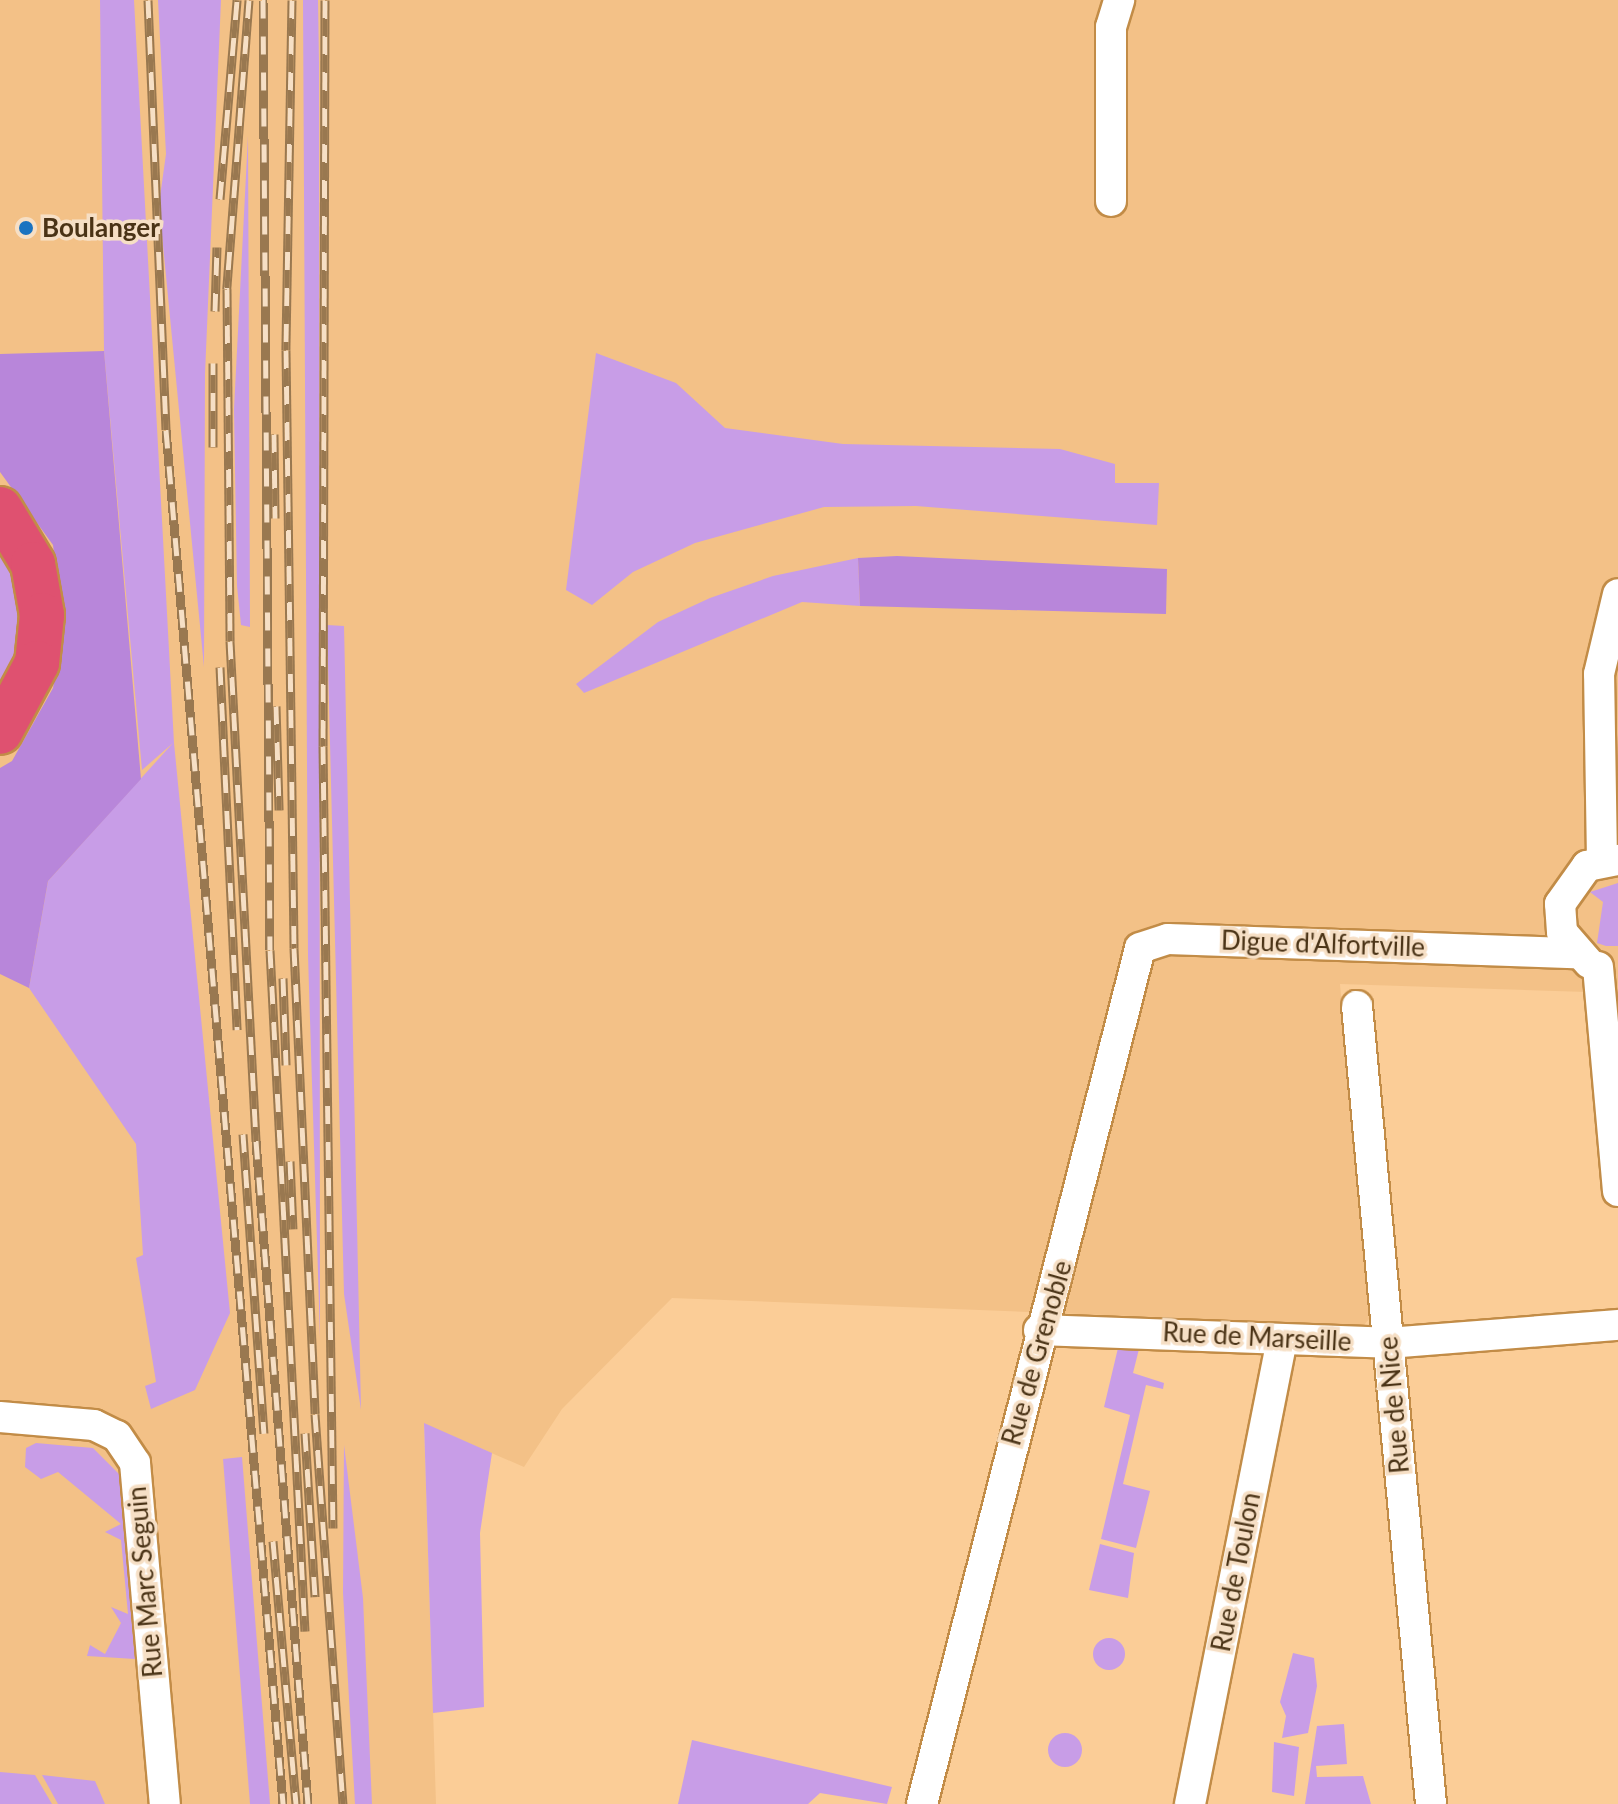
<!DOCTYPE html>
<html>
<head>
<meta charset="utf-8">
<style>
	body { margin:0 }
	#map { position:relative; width:1618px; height:1804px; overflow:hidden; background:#fbcd97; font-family:Lato,sans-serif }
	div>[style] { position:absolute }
	.built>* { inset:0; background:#f3c187 }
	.green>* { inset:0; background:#c89de7 }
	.round { border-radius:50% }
	.forest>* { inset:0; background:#b886da }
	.roads { filter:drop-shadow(2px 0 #c28c47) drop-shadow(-2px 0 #c28c47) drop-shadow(0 2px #c28c47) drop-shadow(0 -2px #c28c47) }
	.minor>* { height:30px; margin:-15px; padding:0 15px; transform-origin:15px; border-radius:15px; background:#fff }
	.highway>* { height:44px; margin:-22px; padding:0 22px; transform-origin:22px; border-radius:22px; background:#df5170 }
	.rail>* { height:9px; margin-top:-4.5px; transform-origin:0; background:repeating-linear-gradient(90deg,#f6dfc5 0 18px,#997850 0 36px); box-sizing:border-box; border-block:2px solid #997850 }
	.dots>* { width:22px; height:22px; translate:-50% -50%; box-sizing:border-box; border:4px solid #f6dfc5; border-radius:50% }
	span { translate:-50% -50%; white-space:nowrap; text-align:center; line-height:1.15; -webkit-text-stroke:7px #f6dfc5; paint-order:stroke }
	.poi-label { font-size:26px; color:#4a3316; font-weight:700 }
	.left { translate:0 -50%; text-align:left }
	.street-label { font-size:26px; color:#4a3316 }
</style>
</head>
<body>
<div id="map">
	<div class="built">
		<i style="clip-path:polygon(0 0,1618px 0,1618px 993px,1340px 984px,1369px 1319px,1364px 1325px,672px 1298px,562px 1409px,524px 1467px,424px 1424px,436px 1804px,0 1804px)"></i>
	</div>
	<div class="green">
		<i style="clip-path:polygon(100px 0,134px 0,174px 743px,230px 1313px,195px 1390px,151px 1409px,145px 1386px,156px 1382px,136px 1258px,143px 1255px,136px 1144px,29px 988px,48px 881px,173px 743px,142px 770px,104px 351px)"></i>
		<i style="clip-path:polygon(158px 0,221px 0,205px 374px,204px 667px,159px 204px,166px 154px)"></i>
		<i style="clip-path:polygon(303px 0,318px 0,319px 64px,320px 1337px,308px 956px)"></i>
		<i style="clip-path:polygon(248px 136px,250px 627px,241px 625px,237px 586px,234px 409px)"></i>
		<i style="clip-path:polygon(596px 353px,676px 383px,725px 428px,843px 444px,1060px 449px,1115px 464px,1115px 483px,1159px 483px,1157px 525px,916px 506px,824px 507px,695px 543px,633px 572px,592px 605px,566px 590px)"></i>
		<i style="clip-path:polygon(0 540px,21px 576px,21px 630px,12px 678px,0 693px)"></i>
		<i style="clip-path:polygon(858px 558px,860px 606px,802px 602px,584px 693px,576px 684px,658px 622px,710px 598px,773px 576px)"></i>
		<i style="clip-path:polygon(327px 625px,344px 626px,361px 1410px,344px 1294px)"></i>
		<i style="clip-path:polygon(1618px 883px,1618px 946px,1606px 946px,1597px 943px,1603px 902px,1590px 892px)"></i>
		<i style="clip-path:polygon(1118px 1348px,1139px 1349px,1133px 1373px,1164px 1383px,1163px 1389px,1146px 1385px,1123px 1484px,1150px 1491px,1136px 1548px,1101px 1539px,1130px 1415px,1104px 1407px)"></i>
		<i style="clip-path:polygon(424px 1423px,492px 1453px,480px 1533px,484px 1707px,433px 1713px)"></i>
		<i style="clip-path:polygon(36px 1443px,93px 1448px,119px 1474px,135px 1659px,87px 1656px,90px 1645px,105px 1654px,121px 1623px,111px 1607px,128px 1614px,121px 1540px,105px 1532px,121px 1524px,58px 1472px,41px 1479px,25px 1467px,26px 1448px)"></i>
		<i style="clip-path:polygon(344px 1445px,363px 1598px,372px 1804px,355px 1804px,343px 1593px)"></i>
		<i style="clip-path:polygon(242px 1457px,270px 1804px,250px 1804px,223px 1459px)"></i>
		<i style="clip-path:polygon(1100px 1544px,1134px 1553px,1128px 1598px,1089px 1590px)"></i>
		<i class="round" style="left:1093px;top:1638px;width:32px;height:32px"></i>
		<i style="clip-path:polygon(1293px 1653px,1314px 1658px,1317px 1686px,1308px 1733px,1282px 1738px,1286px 1716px,1280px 1702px)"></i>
		<i style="clip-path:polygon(1344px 1724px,1347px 1764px,1316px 1766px,1317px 1777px,1363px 1776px,1371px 1804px,1305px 1804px,1317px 1726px)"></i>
		<i class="round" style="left:1048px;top:1733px;width:34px;height:34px"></i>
		<i style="clip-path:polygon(692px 1740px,892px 1787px,887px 1804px,820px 1793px,808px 1804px,678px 1804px)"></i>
		<i style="clip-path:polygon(1274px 1742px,1299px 1747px,1294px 1796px,1272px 1792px)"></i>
		<i style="clip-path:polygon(0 1772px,35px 1775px,52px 1804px,0 1804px)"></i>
		<i style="clip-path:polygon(42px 1775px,95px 1781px,105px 1804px,58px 1804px)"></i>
	</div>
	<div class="forest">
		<i style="clip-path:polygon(104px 351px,141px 779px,48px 881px,29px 988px,0 974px,0 768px,12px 761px,53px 688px,63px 628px,53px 545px,0 472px,0 354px)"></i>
		<i style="clip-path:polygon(897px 556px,1167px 569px,1166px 614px,860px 606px,858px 558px)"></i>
	</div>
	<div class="roads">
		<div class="minor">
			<i style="left:1111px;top:201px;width:174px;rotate:-90deg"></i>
			<i style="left:1111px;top:27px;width:28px;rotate:-73deg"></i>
			<i style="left:1602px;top:861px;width:187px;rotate:-90.9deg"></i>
			<i style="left:1599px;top:674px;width:82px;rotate:-76.6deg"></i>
			<i style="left:1589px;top:963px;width:41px;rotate:-131.1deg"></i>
			<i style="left:1562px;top:932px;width:28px;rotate:-94deg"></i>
			<i style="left:1560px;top:904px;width:47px;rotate:-54.6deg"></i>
			<i style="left:1587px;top:866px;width:32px;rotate:-11deg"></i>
			<i style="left:1598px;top:967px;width:225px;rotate:84.9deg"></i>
			<i style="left:1357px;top:1006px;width:801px;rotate:84.7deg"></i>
			<i style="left:1039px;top:1330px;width:349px;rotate:2.1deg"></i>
			<i style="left:1388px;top:1343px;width:231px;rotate:-4.5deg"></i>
			<i style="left:0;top:1417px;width:94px;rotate:4.9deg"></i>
			<i style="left:94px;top:1425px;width:25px;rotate:26deg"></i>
			<i style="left:117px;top:1436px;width:32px;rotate:56deg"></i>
			<i style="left:135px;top:1463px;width:342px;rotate:85deg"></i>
			<i style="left:922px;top:1804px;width:883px;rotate:-75.71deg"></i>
			<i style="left:1140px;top:948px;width:29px;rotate:-18deg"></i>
			<i style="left:1168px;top:939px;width:407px;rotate:2deg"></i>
			<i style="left:1190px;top:1804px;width:473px;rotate:-78.8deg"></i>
		</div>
		<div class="highway">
			<i style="left:0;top:509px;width:64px;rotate:59deg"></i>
			<i style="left:33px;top:564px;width:52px;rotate:80deg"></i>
			<i style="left:42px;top:615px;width:48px;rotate:95.9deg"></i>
			<i style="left:37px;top:663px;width:78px;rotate:118.2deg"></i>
		</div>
	</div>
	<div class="rail">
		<i style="left:148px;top:0;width:430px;rotate:87.6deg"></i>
		<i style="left:166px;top:430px;width:1379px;rotate:85.13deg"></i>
		<i style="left:249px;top:0;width:290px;rotate:94.4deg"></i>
		<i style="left:227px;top:289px;width:352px;rotate:89.5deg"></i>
		<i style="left:230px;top:641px;width:501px;rotate:87.02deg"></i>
		<i style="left:256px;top:1141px;width:665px;rotate:85.52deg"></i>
		<i style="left:263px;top:0;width:950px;rotate:89.58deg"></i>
		<i style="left:270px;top:950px;width:682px;rotate:87.06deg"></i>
		<i style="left:292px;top:0;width:350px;rotate:91deg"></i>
		<i style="left:286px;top:350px;width:598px;rotate:89.23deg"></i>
		<i style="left:294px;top:948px;width:466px;rotate:87.4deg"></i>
		<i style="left:315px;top:1414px;width:391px;rotate:85.9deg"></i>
		<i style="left:325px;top:0;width:746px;rotate:90.15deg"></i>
		<i style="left:323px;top:746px;width:782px;rotate:89.27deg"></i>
		<i style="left:220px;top:199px;width:200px;rotate:-85.1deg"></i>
		<i style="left:215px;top:311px;width:64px;rotate:-88.2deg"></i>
		<i style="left:274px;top:434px;width:84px;rotate:89.3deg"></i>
		<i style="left:213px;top:447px;width:84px;rotate:-90deg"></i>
		<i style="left:220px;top:667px;width:363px;rotate:87.3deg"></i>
		<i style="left:276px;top:706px;width:104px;rotate:88.3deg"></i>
		<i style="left:283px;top:978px;width:87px;rotate:88deg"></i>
		<i style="left:243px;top:1134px;width:300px;rotate:86deg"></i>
		<i style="left:290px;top:1161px;width:68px;rotate:87.5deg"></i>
		<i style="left:305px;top:1433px;width:164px;rotate:86.5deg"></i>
		<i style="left:273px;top:1541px;width:264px;rotate:85deg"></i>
	</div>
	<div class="dots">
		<i style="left:26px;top:228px;background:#1a73c0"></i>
	</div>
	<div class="poi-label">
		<span class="left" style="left:42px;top:228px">Boulanger</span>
	</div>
	<div class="street-label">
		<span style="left:1323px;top:944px;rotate:2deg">Digue d'Alfortville</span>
		<span style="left:1257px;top:1337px;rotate:3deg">Rue de Marseille</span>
		<span style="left:1037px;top:1353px;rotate:-74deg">Rue de Grenoble</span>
		<span style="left:1394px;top:1405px;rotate:-95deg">Rue de Nice</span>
		<span style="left:1236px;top:1572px;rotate:-79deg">Rue de Toulon</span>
		<span style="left:145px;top:1582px;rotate:-95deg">Rue Marc Seguin</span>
	</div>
</div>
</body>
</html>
